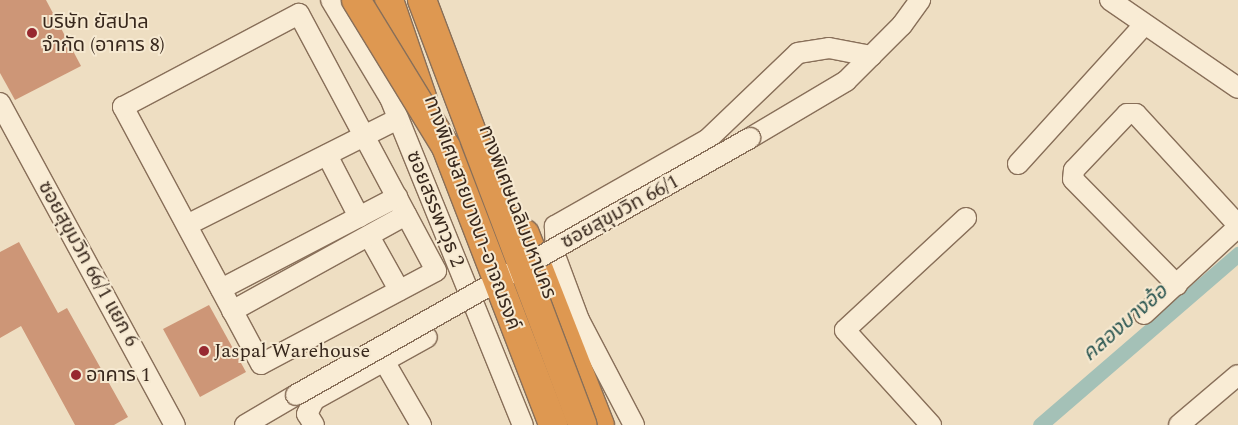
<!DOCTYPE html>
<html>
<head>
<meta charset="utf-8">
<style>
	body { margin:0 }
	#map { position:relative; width:1238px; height:425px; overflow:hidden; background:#eedec2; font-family:Spectral,"Noto Sans Thai",serif }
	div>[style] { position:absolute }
	.canal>* { height:15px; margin:-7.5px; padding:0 7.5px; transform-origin:7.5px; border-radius:7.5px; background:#a4c1b7 }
	.building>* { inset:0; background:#cd9677 }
	.roads { filter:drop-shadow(1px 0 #886f59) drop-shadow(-1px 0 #886f59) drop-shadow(0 1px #886f59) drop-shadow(0 -1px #886f59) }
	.minor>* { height:20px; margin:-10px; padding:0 10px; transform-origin:10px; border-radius:10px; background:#f9ecd5 }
	.highway>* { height:28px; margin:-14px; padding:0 14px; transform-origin:14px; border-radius:14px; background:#de9851 }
	.bridges { filter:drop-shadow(1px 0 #886f59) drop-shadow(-1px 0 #886f59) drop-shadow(0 1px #886f59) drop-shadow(0 -1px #886f59) }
	.minor-bridge>* { height:20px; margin:-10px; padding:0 10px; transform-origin:10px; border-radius:10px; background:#f9ecd5 }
	.highway-bridge>* { height:28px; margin:-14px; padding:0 14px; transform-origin:14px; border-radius:14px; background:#de9851 }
	.dots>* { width:14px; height:14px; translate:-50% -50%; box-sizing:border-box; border:2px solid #f6e9d1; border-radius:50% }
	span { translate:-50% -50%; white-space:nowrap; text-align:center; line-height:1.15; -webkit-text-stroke:4px #f6e9d1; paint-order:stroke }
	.poi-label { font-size:20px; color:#38281d }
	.left { translate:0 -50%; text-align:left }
	.street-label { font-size:20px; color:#38281d }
	.water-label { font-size:21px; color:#2c5752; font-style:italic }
</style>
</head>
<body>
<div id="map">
	<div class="canal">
		<i style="left:1040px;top:425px;width:262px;rotate:-40.8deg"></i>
	</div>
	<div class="building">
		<i style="clip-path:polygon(0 0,46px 0,81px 66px,15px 100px,0 73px)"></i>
		<i style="clip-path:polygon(19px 242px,58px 313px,67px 308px,128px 417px,114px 425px,75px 425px,21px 326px,0 338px,0 252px)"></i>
		<i style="clip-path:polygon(209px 305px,246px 372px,200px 397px,163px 329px)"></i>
	</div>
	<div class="roads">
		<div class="minor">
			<i style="left:331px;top:0;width:114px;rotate:59deg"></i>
			<i style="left:390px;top:98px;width:353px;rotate:67.9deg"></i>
			<i style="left:1110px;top:0;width:155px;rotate:34.5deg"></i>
			<i style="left:299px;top:14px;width:291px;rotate:61.9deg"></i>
			<i style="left:436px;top:271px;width:198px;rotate:152deg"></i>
			<i style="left:261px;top:364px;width:292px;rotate:-118.2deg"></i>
			<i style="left:123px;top:107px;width:199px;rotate:-27.9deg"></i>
			<i style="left:0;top:103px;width:366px;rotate:61.5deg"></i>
			<i style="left:750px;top:138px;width:112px;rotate:-30.7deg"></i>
			<i style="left:846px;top:81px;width:79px;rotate:-45deg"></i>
			<i style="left:902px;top:25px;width:31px;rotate:-54deg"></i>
			<i style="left:327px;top:155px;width:70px;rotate:62.7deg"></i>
			<i style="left:1018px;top:164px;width:188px;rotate:-47.8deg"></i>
			<i style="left:187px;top:225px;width:236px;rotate:-26.7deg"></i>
			<i style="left:369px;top:236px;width:62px;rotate:60.9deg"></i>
			<i style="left:1177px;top:285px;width:148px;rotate:-134.5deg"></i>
			<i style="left:1073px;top:179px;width:9px;rotate:-84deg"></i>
			<i style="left:1074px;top:170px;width:77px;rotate:-46.6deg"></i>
			<i style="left:1127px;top:114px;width:9px"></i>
			<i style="left:1136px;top:114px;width:151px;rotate:47.4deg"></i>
			<i style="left:221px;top:289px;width:199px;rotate:-27.6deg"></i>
			<i style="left:232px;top:311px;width:199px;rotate:-28.9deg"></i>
			<i style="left:1144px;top:314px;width:128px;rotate:-42.8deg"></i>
			<i style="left:384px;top:361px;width:74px;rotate:60deg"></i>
			<i style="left:245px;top:425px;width:59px;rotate:-30.5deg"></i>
			<i style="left:314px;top:425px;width:13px;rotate:-122deg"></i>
			<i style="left:307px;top:414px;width:16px;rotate:-63deg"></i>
			<i style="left:314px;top:400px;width:129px;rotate:-29.1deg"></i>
			<i style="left:634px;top:425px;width:119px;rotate:-117.6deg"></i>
			<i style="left:579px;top:320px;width:66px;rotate:-110.4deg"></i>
			<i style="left:556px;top:258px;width:32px;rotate:-92deg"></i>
			<i style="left:555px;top:226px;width:176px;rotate:-29.6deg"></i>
			<i style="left:708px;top:139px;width:124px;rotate:-43.7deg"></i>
			<i style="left:798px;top:53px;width:31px;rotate:-9deg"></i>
			<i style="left:829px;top:48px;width:43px;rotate:10.8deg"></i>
			<i style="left:931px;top:425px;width:128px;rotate:-132.2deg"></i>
			<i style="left:845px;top:330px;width:165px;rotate:-42.8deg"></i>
			<i style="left:1179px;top:425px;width:77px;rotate:-40.3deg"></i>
		</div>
		<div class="highway">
			<i style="left:389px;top:0;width:102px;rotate:71.2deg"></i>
			<i style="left:525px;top:234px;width:205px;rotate:68.6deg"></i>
		</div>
	</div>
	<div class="bridges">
		<div class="minor-bridge">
			<i style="left:296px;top:395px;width:522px;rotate:-29.51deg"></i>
		</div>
		<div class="highway-bridge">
			<i style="left:356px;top:0;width:172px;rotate:58.5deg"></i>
			<i style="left:446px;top:147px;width:298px;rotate:68.9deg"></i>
			<i style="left:422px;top:0;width:454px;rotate:69.3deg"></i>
		</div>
	</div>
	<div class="dots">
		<i style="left:32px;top:33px;background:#972930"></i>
		<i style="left:204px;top:351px;background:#972930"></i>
		<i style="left:76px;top:375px;background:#972930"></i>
	</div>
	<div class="poi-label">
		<span class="left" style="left:42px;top:34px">บริษัท ยัสปาล<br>จำกัด (อาคาร 8)</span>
		<span class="left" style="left:214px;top:351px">Jaspal Warehouse</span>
		<span class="left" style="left:86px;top:375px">อาคาร 1</span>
	</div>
	<div class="street-label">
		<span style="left:435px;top:209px;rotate:68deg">ซอยสรรพาวุธ 2</span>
		<span style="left:517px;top:212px;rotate:69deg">ทางพิเศษเฉลิมมหานคร</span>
		<span style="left:620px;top:212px;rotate:-29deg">ซอยสุขุมวิท 66/1</span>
		<span style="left:472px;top:213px;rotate:70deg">ทางพิเศษสายบางนา-อาจณรงค์</span>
		<span style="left:88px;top:264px;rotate:61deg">ซอยสุขุมวิท 66/1 แยก 6</span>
	</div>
	<div class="water-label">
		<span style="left:1125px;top:323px;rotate:-41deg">คลองบางอ้อ</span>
	</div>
</div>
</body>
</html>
